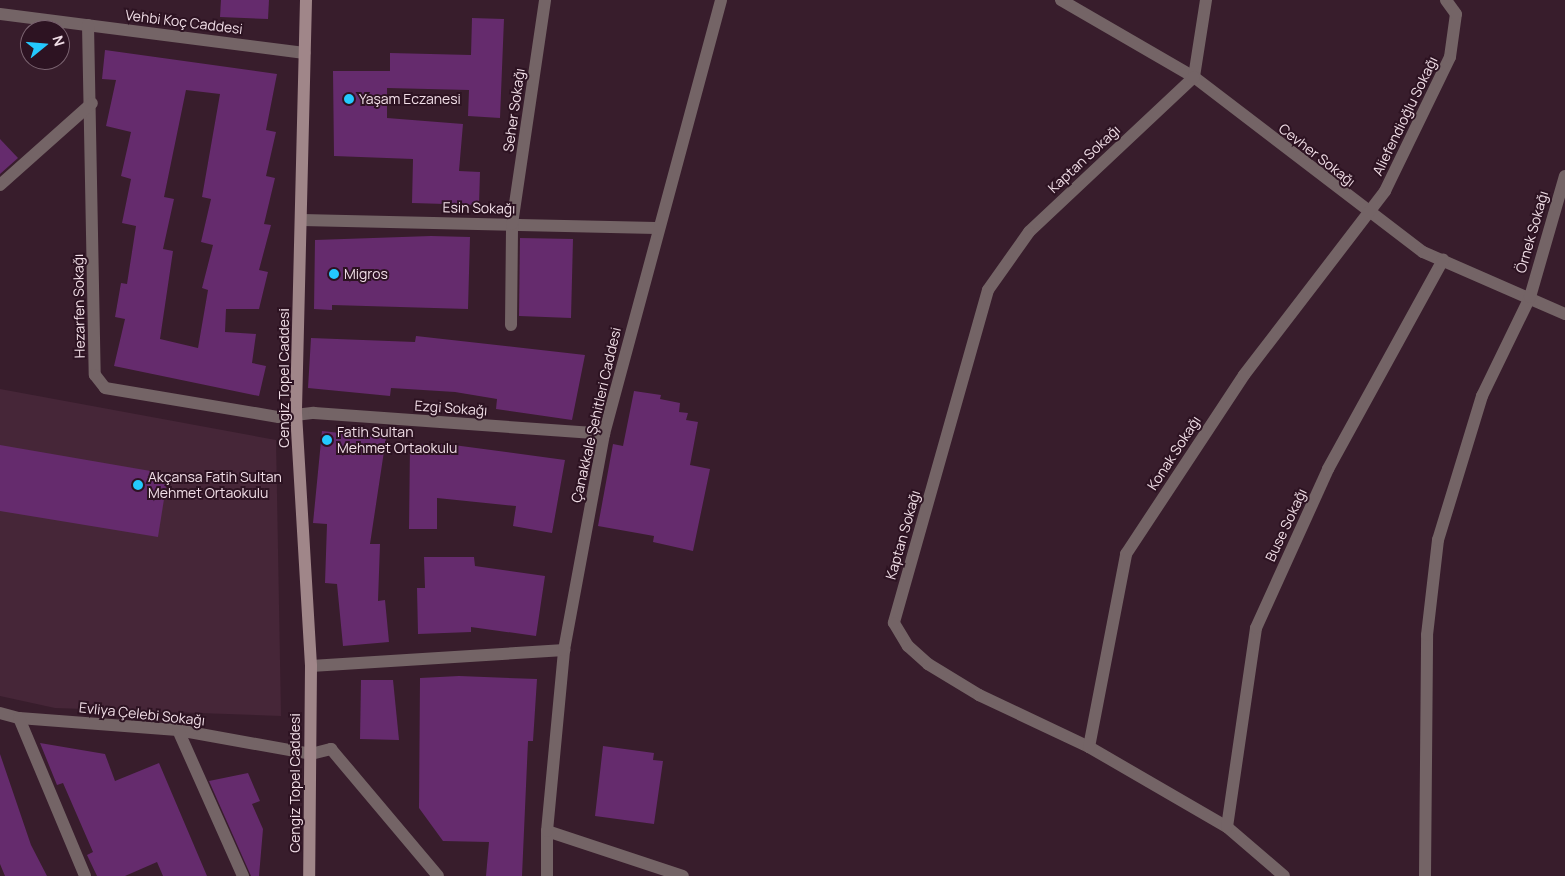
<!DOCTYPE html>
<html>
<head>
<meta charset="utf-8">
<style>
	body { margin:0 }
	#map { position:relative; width:1565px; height:876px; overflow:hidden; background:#381d2c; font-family:Manrope,sans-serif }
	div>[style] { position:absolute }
	.built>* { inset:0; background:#462638 }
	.building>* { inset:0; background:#652b6d }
	.street>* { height:12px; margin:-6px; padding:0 6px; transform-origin:6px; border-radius:6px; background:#746466 }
	.secondary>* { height:12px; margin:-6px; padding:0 6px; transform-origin:6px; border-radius:6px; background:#a08689 }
	.dots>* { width:14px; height:14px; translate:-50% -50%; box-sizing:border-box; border:2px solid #2d1322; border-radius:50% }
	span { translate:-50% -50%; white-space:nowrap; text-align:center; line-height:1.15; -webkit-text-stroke:4px #2d1322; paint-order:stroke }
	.street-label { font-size:14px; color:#f1dee7 }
	.poi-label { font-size:14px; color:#f1dee7 }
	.left { translate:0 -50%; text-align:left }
	.north { position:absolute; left:20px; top:20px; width:50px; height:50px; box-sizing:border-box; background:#2d1322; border:1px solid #7b6471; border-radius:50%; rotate:73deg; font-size:14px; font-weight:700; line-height:20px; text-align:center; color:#f1dee7 }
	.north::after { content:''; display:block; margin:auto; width:18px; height:22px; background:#24c9fe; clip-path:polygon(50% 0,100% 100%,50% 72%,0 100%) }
</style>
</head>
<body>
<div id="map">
	<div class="built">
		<i style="clip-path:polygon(0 389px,276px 440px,281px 716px,55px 708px,0 696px)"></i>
	</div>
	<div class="building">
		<i style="clip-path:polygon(221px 0,269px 0,268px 19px,220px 17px)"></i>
		<i style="clip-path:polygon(472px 18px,504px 19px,500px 118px,468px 116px,469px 90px,387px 88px,387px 118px,463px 124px,459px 171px,480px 172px,479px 205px,412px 203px,413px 159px,334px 156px,333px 71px,390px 71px,390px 53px,471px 55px)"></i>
		<i style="clip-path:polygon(evenodd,105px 50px,277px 74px,266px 130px,276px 132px,266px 176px,275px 178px,264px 224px,271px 225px,259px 270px,268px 272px,259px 309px,226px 309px,225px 332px,256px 334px,252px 363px,266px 366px,259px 396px,114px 366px,125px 319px,115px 317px,121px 283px,127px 284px,136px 226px,122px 223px,131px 179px,121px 176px,131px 132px,106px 126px,116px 80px,102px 79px,105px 50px,186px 90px,220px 94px,202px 197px,211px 199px,201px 242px,213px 245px,202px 288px,208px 290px,198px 348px,160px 339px,173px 251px,163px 249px,174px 199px,164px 197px,186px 90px)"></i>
		<i style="clip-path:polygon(0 139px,18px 158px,0 174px)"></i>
		<i style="clip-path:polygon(431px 236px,470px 237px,468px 309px,332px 305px,332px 310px,314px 309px,315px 240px)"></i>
		<i style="clip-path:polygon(520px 238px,573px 239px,571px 318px,519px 316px)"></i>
		<i style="clip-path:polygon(416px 336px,585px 355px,572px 420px,496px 409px,497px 399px,455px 392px,391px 388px,390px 396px,308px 388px,311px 338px,415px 342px)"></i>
		<i style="clip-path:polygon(634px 391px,661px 395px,660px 399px,680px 403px,679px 412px,688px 413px,686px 420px,698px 422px,690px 465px,710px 469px,693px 551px,653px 542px,654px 536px,598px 526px,613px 444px,623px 446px)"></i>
		<i style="clip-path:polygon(322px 431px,386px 438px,370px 544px,380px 544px,378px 601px,385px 600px,389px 642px,343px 646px,337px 584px,325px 583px,327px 524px,313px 523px)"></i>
		<i style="clip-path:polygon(410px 444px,446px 444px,565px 460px,552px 533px,513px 526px,516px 506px,437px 498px,437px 529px,409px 529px)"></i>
		<i style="clip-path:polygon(0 445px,168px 474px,158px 537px,0 511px)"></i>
		<i style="clip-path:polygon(424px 557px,474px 557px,475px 566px,545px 576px,536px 636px,471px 627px,471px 632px,418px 634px,417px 588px,425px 588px)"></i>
		<i style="clip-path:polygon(459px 676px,537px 679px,533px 741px,528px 741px,522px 876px,486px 876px,489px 842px,443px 841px,419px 808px,420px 678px)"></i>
		<i style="clip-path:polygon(361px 680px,393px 680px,399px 740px,360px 739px)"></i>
		<i style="clip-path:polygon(40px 743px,105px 754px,115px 781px,159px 763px,207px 876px,163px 876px,157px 862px,125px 876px,97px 876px,87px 855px,93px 852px,63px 783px,57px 785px)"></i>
		<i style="clip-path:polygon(603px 746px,654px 753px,653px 760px,663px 761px,654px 824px,595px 816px)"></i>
		<i style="clip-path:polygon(0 754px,31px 845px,47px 876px,5px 876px,0 864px)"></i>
		<i style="clip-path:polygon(248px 773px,260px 801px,252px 804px,263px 829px,259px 876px,251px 876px,209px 781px)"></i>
	</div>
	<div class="street">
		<i style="left:1061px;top:0;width:154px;rotate:30.1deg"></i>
		<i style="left:1194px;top:77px;width:288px;rotate:37.4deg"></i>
		<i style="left:1423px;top:252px;width:155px;rotate:23.6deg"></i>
		<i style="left:1206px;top:0;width:78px;rotate:98.9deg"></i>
		<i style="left:1194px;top:77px;width:226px;rotate:136.8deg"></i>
		<i style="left:1029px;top:232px;width:71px;rotate:125.3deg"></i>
		<i style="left:988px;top:290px;width:346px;rotate:105.8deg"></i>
		<i style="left:894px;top:623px;width:27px;rotate:59deg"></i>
		<i style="left:908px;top:646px;width:27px;rotate:42deg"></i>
		<i style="left:928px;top:664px;width:60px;rotate:31.3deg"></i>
		<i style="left:979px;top:695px;width:122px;rotate:25.3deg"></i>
		<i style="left:1089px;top:747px;width:160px;rotate:30.1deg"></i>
		<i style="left:1227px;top:827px;width:75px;rotate:40.7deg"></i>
		<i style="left:0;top:14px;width:307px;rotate:7.3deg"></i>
		<i style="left:88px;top:25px;width:350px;rotate:88.9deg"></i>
		<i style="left:95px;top:375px;width:16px;rotate:52deg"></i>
		<i style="left:105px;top:388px;width:176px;rotate:9.5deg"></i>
		<i style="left:279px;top:417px;width:35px;rotate:-7deg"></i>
		<i style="left:314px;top:413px;width:291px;rotate:4.1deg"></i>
		<i style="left:0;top:185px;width:123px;rotate:-41.7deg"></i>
		<i style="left:302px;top:220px;width:354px;rotate:1.3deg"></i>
		<i style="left:511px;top:325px;width:101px;rotate:-89.4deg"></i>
		<i style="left:512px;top:224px;width:226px;rotate:-81.6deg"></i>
		<i style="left:311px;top:666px;width:254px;rotate:-3.6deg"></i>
		<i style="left:0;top:713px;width:20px;rotate:15deg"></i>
		<i style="left:19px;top:718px;width:159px;rotate:4.3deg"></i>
		<i style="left:178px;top:730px;width:135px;rotate:10.2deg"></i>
		<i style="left:311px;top:754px;width:21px;rotate:-14deg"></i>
		<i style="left:331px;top:749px;width:166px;rotate:49.9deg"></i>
		<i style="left:19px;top:718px;width:171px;rotate:67.3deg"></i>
		<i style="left:178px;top:730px;width:160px;rotate:66deg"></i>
		<i style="left:1089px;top:747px;width:197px;rotate:-79.1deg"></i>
		<i style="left:1126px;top:554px;width:214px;rotate:-56.6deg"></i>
		<i style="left:1244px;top:375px;width:232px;rotate:-52.5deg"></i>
		<i style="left:1385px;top:191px;width:149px;rotate:-64.1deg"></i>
		<i style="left:1450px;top:57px;width:43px;rotate:-82.1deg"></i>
		<i style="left:1456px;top:14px;width:17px;rotate:-126deg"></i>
		<i style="left:1227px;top:827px;width:201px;rotate:-81.7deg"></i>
		<i style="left:1256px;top:628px;width:175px;rotate:-65.6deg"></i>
		<i style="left:1328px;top:469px;width:239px;rotate:-61.2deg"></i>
		<i style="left:547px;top:831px;width:143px;rotate:18.3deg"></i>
		<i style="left:547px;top:876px;width:45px;rotate:-90deg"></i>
		<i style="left:547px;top:831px;width:182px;rotate:-84.6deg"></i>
		<i style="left:564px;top:650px;width:220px;rotate:-79.5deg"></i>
		<i style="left:604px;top:434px;width:449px;rotate:-74.9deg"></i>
		<i style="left:1425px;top:876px;width:241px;rotate:-89.5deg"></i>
		<i style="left:1427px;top:635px;width:96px;rotate:-83.4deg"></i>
		<i style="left:1438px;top:540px;width:151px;rotate:-73deg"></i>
		<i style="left:1482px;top:396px;width:110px;rotate:-64.1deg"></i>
		<i style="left:1530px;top:297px;width:126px;rotate:-73.9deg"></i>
	</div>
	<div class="secondary">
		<i style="left:306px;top:0;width:413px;rotate:91.4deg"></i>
		<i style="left:296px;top:413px;width:253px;rotate:86.6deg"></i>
		<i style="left:311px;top:666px;width:210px;rotate:90.5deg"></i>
	</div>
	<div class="dots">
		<i style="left:349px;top:99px;background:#24c9fe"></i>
		<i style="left:334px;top:274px;background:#24c9fe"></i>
		<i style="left:327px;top:440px;background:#24c9fe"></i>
		<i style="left:138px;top:485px;background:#24c9fe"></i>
	</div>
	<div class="street-label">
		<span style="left:184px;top:22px;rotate:7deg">Vehbi Koç Caddesi</span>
		<span style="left:514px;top:110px;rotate:-82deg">Seher Sokağı</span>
		<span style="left:1405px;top:116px;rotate:-64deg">Aliefendioğlu Sokağı</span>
		<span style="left:1317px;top:155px;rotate:38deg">Cevher Sokağı</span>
		<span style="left:1084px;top:159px;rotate:-43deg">Kaptan Sokağı</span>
		<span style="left:479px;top:208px;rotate:1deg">Esin Sokağı</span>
		<span style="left:1532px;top:232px;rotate:-74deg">Örnek Sokağı</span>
		<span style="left:79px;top:306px;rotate:-91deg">Hezarfen Sokağı</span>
		<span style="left:284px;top:378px;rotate:-90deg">Cengiz Topel Caddesi</span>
		<span style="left:451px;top:408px;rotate:4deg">Ezgi Sokağı</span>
		<span style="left:596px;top:415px;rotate:-77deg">Çanakkale Şehitleri Caddesi</span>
		<span style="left:1174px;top:453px;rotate:-57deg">Konak Sokağı</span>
		<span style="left:1286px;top:525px;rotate:-65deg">Buse Sokağı</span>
		<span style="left:903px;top:535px;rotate:-74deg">Kaptan Sokağı</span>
		<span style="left:142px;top:714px;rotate:6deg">Evliya Çelebi Sokağı</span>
		<span style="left:295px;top:783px;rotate:-90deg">Cengiz Topel Caddesi</span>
	</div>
	<div class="poi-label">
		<span class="left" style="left:359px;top:99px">Yaşam Eczanesi</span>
		<span class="left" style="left:344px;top:274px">Migros</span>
		<span class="left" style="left:337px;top:440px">Fatih Sultan<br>Mehmet Ortaokulu</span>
		<span class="left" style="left:148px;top:485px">Akçansa Fatih Sultan<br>Mehmet Ortaokulu</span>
	</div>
	<div class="north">N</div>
</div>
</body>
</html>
